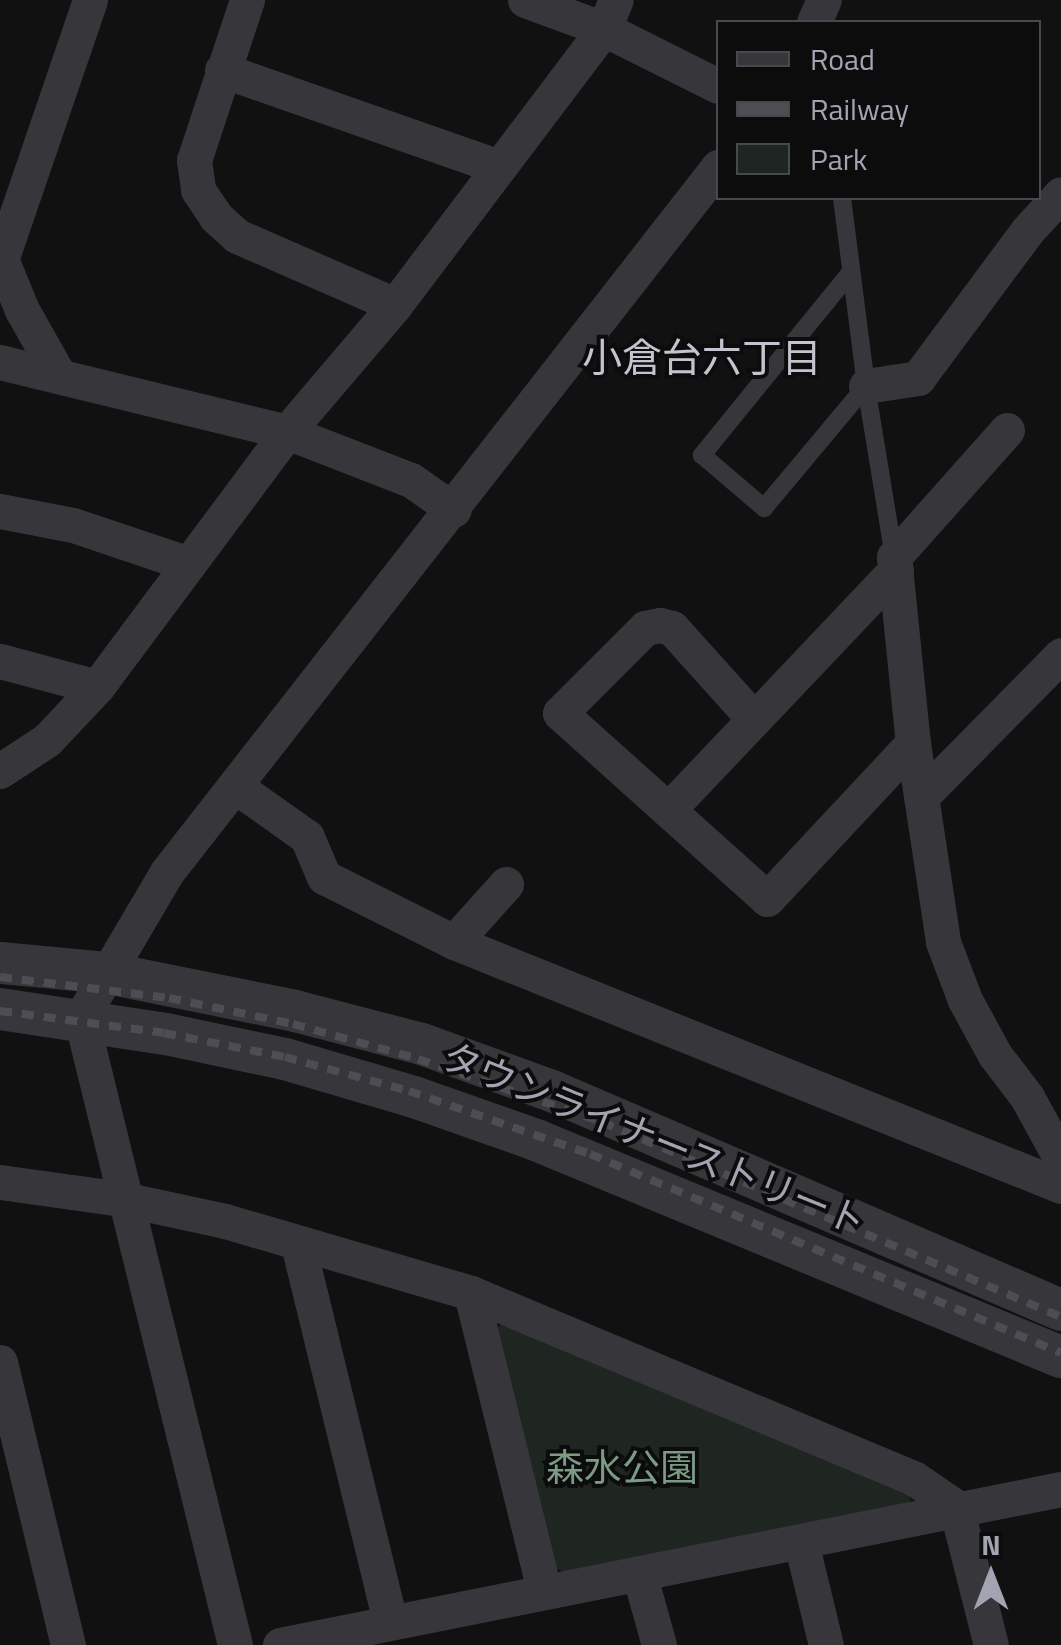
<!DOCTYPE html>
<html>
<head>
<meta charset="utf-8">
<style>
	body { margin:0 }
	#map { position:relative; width:1061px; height:1645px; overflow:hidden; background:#111112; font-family:"Titillium Web","Noto Sans JP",sans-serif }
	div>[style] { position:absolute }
	.green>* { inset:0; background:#1f2622 }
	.service>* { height:18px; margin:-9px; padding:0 9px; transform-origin:9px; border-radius:9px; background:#37373b }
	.minor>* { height:35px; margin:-17.5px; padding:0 17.5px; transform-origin:17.5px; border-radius:17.5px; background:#37373b }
	.tertiary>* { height:42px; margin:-21px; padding:0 21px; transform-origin:21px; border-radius:21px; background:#37373b }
	.rail>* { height:8px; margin-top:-4px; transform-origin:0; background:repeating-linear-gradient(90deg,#4d4d53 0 12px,transparent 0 22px) }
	span { translate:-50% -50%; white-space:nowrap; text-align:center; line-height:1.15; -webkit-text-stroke:8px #0c0c0d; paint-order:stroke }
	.street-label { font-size:38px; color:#a3a4b1 }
	.park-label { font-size:38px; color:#7b9b85 }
	.neighbourhood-label { font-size:40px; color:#c4c4ce }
	.legend { position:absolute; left:716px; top:20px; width:325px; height:180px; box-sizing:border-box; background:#0c0c0d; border:2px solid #48494f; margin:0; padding:12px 18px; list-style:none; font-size:30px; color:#a3a4b1 }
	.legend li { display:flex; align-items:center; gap:20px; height:50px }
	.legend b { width:50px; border:2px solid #48494f }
	.north { position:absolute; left:941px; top:1525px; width:100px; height:100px; -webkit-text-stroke:8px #0c0c0d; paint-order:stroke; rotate:0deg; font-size:28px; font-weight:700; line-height:40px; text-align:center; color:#a3a4b1 }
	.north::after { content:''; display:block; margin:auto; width:35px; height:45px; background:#a3a4b1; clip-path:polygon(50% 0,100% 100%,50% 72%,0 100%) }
</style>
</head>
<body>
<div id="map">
	<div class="green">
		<i style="clip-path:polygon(507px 1320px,909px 1484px,911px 1508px,565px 1573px,549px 1565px,492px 1332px)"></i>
	</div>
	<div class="service">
		<i style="left:842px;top:198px;width:190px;rotate:82.7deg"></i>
		<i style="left:866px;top:386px;width:173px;rotate:80.7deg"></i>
		<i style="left:850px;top:273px;width:235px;rotate:129.1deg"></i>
		<i style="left:702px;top:455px;width:82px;rotate:40.5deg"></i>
		<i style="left:764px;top:508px;width:159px;rotate:-50.1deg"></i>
	</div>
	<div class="minor">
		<i style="left:247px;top:0;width:169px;rotate:108.3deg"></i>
		<i style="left:194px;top:160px;width:30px;rotate:82deg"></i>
		<i style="left:198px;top:190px;width:32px;rotate:56deg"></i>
		<i style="left:216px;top:217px;width:28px;rotate:42deg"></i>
		<i style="left:237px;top:236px;width:172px;rotate:23.6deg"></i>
		<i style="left:525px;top:0;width:84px;rotate:20.2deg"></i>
		<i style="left:604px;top:29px;width:127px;rotate:26.6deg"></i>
		<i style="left:814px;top:22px;width:24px;rotate:-66deg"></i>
		<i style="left:222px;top:70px;width:293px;rotate:19.3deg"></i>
		<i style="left:2px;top:261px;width:53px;rotate:67.8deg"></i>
		<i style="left:22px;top:310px;width:71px;rotate:60.6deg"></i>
		<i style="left:0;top:263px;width:278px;rotate:-71.1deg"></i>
		<i style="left:0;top:362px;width:295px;rotate:13.7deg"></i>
		<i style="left:287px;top:432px;width:133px;rotate:21.2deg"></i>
		<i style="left:411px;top:480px;width:52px;rotate:34.9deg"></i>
		<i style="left:866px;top:386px;width:53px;rotate:-8.7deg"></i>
		<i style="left:918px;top:378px;width:183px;rotate:-53.4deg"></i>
		<i style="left:1027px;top:231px;width:50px;rotate:-47.4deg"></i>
		<i style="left:1007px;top:430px;width:170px;rotate:131.7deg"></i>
		<i style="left:894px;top:557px;width:187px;rotate:84.2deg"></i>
		<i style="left:913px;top:743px;width:201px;rotate:81.4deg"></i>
		<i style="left:943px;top:942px;width:62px;rotate:69.2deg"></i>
		<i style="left:965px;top:1000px;width:63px;rotate:61.4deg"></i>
		<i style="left:995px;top:1055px;width:53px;rotate:52.7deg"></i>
		<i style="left:1027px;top:1097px;width:71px;rotate:61.3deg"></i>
		<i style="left:0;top:511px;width:74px;rotate:10.9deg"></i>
		<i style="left:73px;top:525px;width:122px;rotate:18.6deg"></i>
		<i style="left:0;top:661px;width:100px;rotate:15deg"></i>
		<i style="left:753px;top:718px;width:121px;rotate:-132deg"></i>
		<i style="left:672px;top:628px;width:12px;rotate:-166deg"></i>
		<i style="left:660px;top:625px;width:15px;rotate:169deg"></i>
		<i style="left:645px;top:628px;width:120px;rotate:135deg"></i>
		<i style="left:560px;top:713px;width:278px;rotate:41.9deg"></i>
		<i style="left:767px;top:899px;width:214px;rotate:-46.9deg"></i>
		<i style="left:0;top:771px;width:56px;rotate:-33.4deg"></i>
		<i style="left:47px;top:740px;width:73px;rotate:-46.7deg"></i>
		<i style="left:97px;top:687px;width:318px;rotate:-53.3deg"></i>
		<i style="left:287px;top:432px;width:167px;rotate:-49.6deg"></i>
		<i style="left:395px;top:305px;width:346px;rotate:-52.9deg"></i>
		<i style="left:604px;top:29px;width:31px;rotate:-68deg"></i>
		<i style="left:235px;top:786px;width:88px;rotate:35.3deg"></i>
		<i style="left:307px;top:837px;width:43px;rotate:67deg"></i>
		<i style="left:324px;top:877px;width:145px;rotate:26.6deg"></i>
		<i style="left:454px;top:942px;width:654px;rotate:21.9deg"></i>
		<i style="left:921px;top:797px;width:199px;rotate:-45.4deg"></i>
		<i style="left:668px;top:810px;width:331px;rotate:-46.5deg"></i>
		<i style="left:454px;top:942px;width:78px;rotate:-48.1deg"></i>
		<i style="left:0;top:1182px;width:124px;rotate:7.9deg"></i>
		<i style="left:123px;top:1199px;width:104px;rotate:12.2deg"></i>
		<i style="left:225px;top:1221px;width:256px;rotate:16.3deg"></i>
		<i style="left:471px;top:1293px;width:481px;rotate:22.7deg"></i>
		<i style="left:915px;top:1479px;width:50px;rotate:34.3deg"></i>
		<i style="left:956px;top:1507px;width:142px;rotate:75.8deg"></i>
		<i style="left:298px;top:1244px;width:388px;rotate:76.3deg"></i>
		<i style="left:471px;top:1293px;width:307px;rotate:76.2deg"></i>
		<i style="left:0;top:1362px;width:291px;rotate:76.5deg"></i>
		<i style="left:801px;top:1542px;width:106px;rotate:76.4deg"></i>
		<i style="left:639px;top:1573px;width:75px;rotate:74.5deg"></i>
		<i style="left:235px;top:1645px;width:646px;rotate:-103.8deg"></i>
		<i style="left:81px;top:1018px;width:169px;rotate:-59.5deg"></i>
		<i style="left:167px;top:872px;width:895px;rotate:-51.99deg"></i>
		<i style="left:280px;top:1645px;width:796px;rotate:-11.3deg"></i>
	</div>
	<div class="tertiary">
		<i style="left:0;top:963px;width:107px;rotate:5.3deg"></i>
		<i style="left:107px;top:973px;width:192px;rotate:11.4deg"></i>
		<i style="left:295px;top:1011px;width:131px;rotate:14.6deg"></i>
		<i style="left:422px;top:1044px;width:138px;rotate:19.9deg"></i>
		<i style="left:552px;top:1091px;width:554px;rotate:23.28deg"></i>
		<i style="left:0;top:1009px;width:168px;rotate:8.6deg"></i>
		<i style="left:166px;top:1034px;width:122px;rotate:11.9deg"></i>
		<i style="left:285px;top:1059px;width:134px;rotate:16.4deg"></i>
		<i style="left:414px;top:1097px;width:129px;rotate:19.4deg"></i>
		<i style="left:536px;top:1140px;width:568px;rotate:22.46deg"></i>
	</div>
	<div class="rail">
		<i style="left:0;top:977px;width:170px;rotate:7.1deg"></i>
		<i style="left:169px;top:998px;width:127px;rotate:11.8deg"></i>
		<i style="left:293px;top:1024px;width:130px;rotate:15.6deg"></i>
		<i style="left:418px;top:1059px;width:194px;rotate:18.9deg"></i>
		<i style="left:602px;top:1122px;width:499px;rotate:23deg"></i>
		<i style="left:0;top:1011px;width:165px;rotate:7.6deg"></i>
		<i style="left:164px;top:1033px;width:123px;rotate:11.2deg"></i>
		<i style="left:285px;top:1057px;width:129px;rotate:15.3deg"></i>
		<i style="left:409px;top:1091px;width:192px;rotate:19.2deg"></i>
		<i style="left:590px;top:1154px;width:511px;rotate:22.9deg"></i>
	</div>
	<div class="street-label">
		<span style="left:654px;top:1139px;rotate:22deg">タウンライナーストリート</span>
	</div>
	<div class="park-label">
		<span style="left:622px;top:1468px">森水公園</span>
	</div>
	<div class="neighbourhood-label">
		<span style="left:702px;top:358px">小倉台六丁目</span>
	</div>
	<ul class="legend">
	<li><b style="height:12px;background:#37373b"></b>Road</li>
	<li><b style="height:12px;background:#4d4d53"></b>Railway</li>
	<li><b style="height:28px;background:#1f2622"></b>Park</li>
	</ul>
	<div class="north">N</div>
</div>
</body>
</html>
